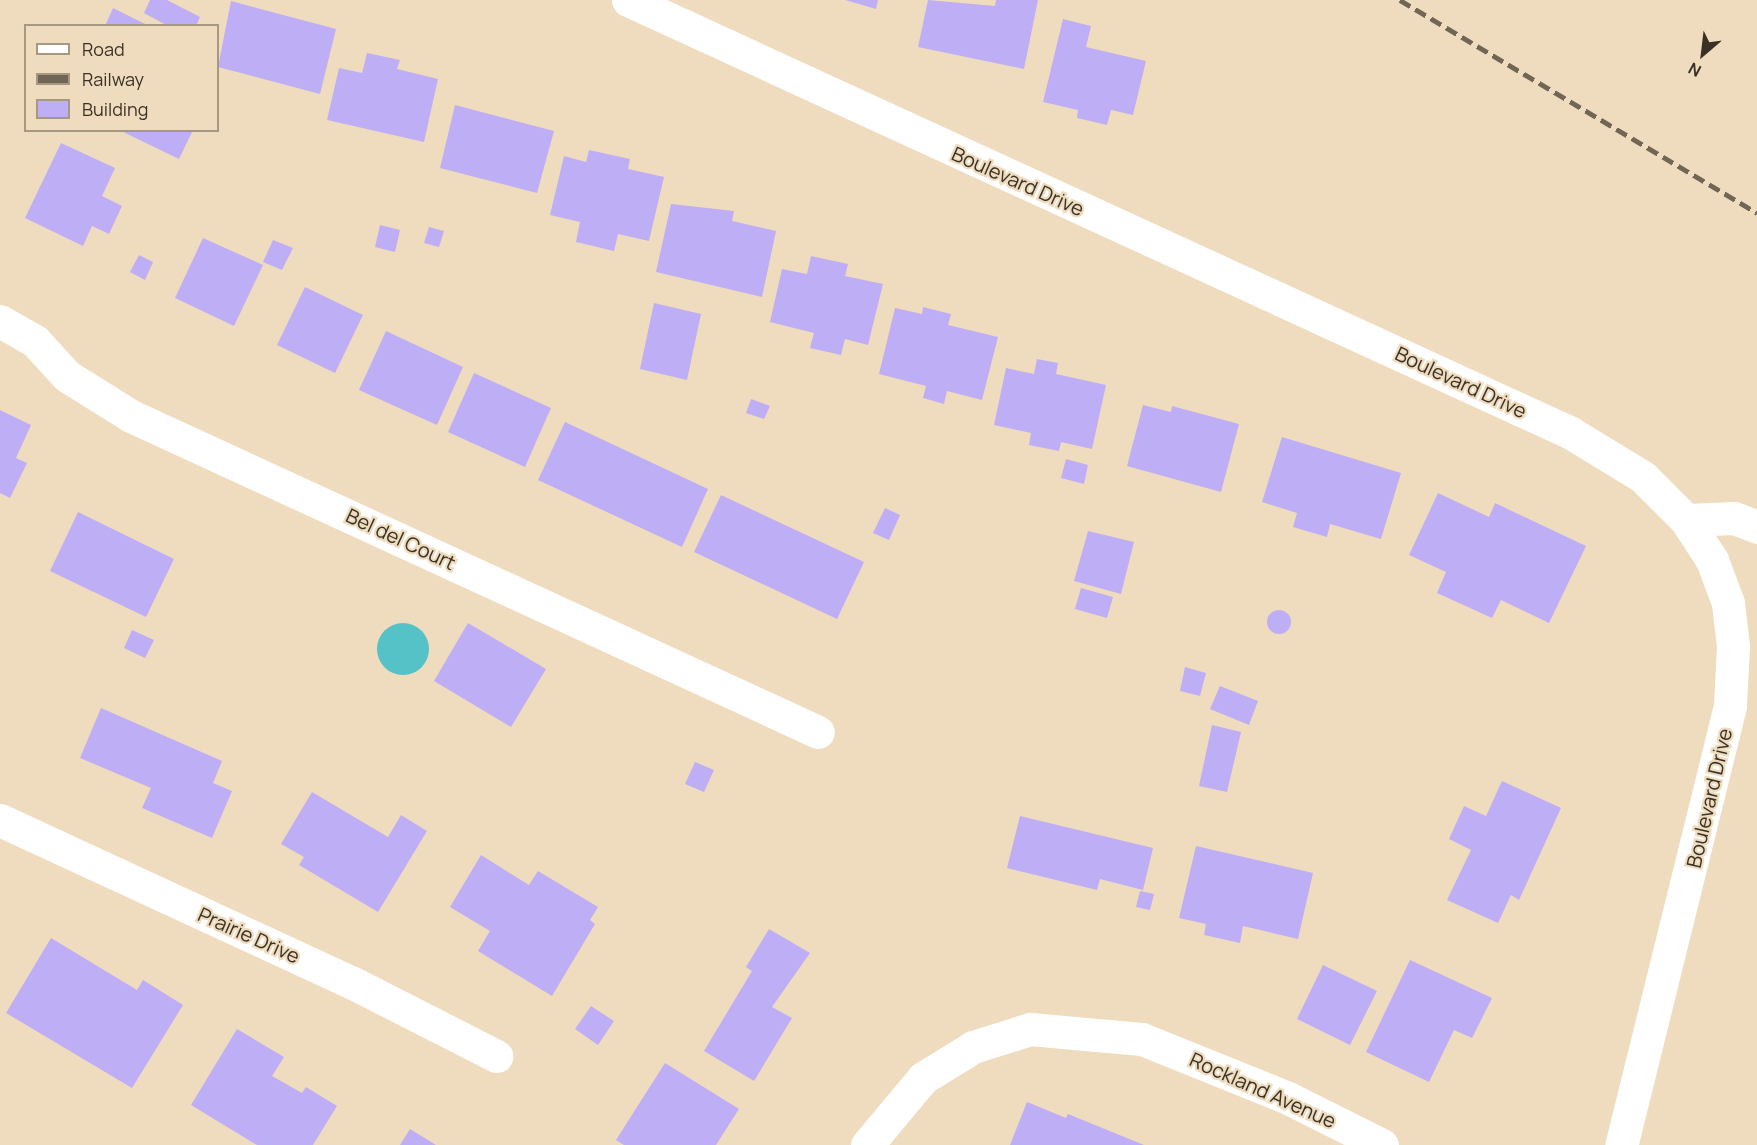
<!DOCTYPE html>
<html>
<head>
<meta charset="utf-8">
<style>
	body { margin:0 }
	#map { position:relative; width:1757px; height:1145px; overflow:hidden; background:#efdcbe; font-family:Manrope,sans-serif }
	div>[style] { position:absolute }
	.water>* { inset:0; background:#54c2c6 }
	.round { border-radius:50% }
	.building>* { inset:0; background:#beaef5 }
	.minor>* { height:33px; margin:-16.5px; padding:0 16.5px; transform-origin:16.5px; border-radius:16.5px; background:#fff }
	.rail>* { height:4.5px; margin-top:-2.25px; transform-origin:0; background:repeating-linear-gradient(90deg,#716655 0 12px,transparent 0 18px) }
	span { translate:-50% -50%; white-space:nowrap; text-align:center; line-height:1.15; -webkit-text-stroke:4.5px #efdcbe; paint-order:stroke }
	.street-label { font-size:20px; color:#393126 }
	.legend { position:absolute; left:24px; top:24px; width:195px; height:108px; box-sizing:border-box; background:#efdcbe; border:2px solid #a69881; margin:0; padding:8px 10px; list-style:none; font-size:18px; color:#393126 }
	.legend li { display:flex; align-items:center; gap:12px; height:30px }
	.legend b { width:30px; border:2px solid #a69881 }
	.north { position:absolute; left:1673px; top:24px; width:60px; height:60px; -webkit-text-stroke:4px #efdcbe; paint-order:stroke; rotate:208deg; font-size:16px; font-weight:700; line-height:24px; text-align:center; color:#393126 }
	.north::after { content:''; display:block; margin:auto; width:21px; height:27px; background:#393126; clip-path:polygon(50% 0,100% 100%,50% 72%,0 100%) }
</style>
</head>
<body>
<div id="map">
	<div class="water">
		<i class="round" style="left:377px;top:623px;width:52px;height:52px"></i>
	</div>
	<div class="building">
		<i style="clip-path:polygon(150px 0,167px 0,200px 17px,196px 26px,168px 26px,144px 13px)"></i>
		<i style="clip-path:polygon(845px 0,878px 0,876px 9px)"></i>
		<i style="clip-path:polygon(928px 0,995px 6px,996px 0,1038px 0,1024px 69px,918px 47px)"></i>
		<i style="clip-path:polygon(231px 1px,336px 29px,320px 94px,218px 67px)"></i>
		<i style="clip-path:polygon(113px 8px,149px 26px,105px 26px)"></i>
		<i style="clip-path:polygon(1063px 19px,1091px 26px,1086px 47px,1146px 61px,1133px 115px,1111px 110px,1107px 125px,1077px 118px,1078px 110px,1043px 102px)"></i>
		<i style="clip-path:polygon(367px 53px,400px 60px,397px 69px,438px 79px,424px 142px,327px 120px,339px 68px,362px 73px)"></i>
		<i style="clip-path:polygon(455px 105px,554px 131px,537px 193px,440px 168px)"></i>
		<i style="clip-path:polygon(119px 130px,193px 130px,179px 159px)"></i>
		<i style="clip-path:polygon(61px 143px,115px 168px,102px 196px,122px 206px,109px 234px,92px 226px,83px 246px,25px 218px)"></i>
		<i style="clip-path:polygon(589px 150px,630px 159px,628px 169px,664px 177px,649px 241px,618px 234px,614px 251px,576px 242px,580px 222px,550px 215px,564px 156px,586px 162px)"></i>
		<i style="clip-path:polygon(671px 204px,734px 211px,732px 221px,776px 231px,762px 297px,656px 272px)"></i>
		<i style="clip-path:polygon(380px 225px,400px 230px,395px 252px,375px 247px)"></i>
		<i style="clip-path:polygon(429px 227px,444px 231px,439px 247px,424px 243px)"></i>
		<i style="clip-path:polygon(203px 238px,263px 265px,234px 326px,175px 298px)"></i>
		<i style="clip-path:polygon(273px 240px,293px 248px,282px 270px,263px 262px)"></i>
		<i style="clip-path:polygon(139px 255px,153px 262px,145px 280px,130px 272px)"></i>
		<i style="clip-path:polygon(811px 256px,848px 264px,845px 276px,883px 284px,868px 345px,845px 339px,841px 355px,810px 348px,814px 333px,770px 322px,782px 269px,807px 274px)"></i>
		<i style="clip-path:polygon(305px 287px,363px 315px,335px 373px,277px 345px)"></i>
		<i style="clip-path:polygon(654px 303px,701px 314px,687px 380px,640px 369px)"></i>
		<i style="clip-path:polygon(923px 307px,951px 314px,948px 325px,998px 337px,982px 400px,947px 391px,944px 404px,923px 398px,926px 386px,879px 374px,895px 308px,922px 314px)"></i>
		<i style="clip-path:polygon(386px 331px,463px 367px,437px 425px,359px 390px)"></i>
		<i style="clip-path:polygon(1037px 359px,1058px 363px,1056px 374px,1106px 385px,1092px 449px,1061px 442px,1059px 451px,1029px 445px,1031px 433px,994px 425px,1006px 368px,1034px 374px)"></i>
		<i style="clip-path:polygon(474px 373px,551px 408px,525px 467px,448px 432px)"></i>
		<i style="clip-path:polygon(751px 399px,770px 406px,764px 419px,746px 413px)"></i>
		<i style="clip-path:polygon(1143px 405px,1171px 412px,1172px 406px,1239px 424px,1221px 492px,1127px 466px)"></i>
		<i style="clip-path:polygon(0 410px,31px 425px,16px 458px,27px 463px,10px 498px,0 493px)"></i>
		<i style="clip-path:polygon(565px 422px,708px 489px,682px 547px,538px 480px)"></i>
		<i style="clip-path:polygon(1282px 437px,1401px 473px,1381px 539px,1330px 524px,1327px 537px,1293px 527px,1297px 513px,1262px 502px)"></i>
		<i style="clip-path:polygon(1066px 459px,1088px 465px,1084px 484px,1061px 478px)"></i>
		<i style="clip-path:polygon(1438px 493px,1489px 517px,1495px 503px,1586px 546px,1549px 623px,1501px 600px,1492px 618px,1437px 593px,1446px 572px,1409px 555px)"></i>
		<i style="clip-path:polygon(721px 495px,864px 562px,837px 619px,694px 552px)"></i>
		<i style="clip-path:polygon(885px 508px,900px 515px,889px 540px,873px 533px)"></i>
		<i style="clip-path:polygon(78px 512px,174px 559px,146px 617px,50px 571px)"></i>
		<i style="clip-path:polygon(1088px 531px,1134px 542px,1121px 594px,1074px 581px)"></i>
		<i style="clip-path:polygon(1081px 588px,1113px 597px,1107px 618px,1075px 609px)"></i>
		<i class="round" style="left:1267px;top:610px;width:24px;height:24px"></i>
		<i style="clip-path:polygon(468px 623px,546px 669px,511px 727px,434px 681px)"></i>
		<i style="clip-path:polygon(132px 630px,154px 640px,145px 658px,124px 648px)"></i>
		<i style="clip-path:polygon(1185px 667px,1206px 673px,1200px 696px,1180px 691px)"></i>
		<i style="clip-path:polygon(1220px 686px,1258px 701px,1249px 725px,1210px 709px)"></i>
		<i style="clip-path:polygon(101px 708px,222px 761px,213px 783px,232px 791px,212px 838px,142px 808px,151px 788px,80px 758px)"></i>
		<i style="clip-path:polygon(1212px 725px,1241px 732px,1227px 792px,1199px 786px)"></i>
		<i style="clip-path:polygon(695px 762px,714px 770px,704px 792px,685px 784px)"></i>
		<i style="clip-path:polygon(1502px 781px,1561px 808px,1519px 900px,1511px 895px,1498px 923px,1447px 900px,1471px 850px,1449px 839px,1464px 806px,1486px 816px)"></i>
		<i style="clip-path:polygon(312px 792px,388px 837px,401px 815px,427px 831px,378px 912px,299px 865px,304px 857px,281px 844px)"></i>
		<i style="clip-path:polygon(1020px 816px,1153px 848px,1143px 890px,1100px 879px,1097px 890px,1007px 868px)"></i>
		<i style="clip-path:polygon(1196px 846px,1313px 873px,1298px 939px,1243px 926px,1240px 943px,1204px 935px,1206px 924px,1179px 918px)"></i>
		<i style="clip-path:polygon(481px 855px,529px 885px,538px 871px,598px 907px,590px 920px,595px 924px,552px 996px,478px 951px,490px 931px,450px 907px)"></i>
		<i style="clip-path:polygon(1140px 891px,1154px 894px,1150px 910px,1136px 907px)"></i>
		<i style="clip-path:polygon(769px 929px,810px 953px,772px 1007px,792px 1018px,754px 1081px,704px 1051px,752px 971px,746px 967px)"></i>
		<i style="clip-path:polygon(51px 938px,137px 990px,143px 980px,183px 1005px,132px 1088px,6px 1013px)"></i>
		<i style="clip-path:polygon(1410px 960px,1492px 998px,1472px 1038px,1454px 1030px,1429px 1082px,1366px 1052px)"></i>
		<i style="clip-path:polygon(1323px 965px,1377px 991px,1350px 1045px,1297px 1019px)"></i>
		<i style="clip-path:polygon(591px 1006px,614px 1021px,598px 1045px,575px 1029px)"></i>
		<i style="clip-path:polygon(237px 1029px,284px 1057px,272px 1076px,302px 1093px,306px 1087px,337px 1106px,313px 1145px,257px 1145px,191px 1105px)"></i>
		<i style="clip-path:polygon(665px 1063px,739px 1109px,716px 1145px,624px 1145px,616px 1140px)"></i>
		<i style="clip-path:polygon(1027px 1102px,1066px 1118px,1068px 1114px,1144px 1145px,1010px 1145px)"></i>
		<i style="clip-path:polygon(410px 1129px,436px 1145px,400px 1145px)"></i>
	</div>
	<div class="minor">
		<i style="left:628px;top:0;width:1038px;rotate:24.66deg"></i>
		<i style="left:1571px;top:433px;width:84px;rotate:31.4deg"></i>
		<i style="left:1643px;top:477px;width:61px;rotate:45deg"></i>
		<i style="left:1686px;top:520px;width:48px;rotate:57deg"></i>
		<i style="left:1712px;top:560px;width:46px;rotate:69.6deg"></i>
		<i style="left:1728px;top:603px;width:43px;rotate:83.4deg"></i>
		<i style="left:1733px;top:646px;width:60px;rotate:92.9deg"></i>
		<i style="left:1730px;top:706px;width:452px;rotate:103.9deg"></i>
		<i style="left:0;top:321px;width:40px;rotate:29.7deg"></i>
		<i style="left:35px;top:341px;width:47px;rotate:47.6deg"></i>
		<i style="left:67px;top:376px;width:75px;rotate:32deg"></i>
		<i style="left:131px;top:416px;width:756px;rotate:24.7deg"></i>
		<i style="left:1686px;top:520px;width:48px;rotate:-2.4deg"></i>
		<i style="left:1734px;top:518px;width:25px;rotate:21deg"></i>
		<i style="left:0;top:820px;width:389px;rotate:24.8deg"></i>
		<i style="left:353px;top:983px;width:161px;rotate:27deg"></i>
		<i style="left:867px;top:1145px;width:87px;rotate:-50.1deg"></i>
		<i style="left:923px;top:1078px;width:59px;rotate:-31.8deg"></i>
		<i style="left:973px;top:1047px;width:60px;rotate:-17.5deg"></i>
		<i style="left:1030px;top:1029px;width:112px;rotate:5.1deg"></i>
		<i style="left:1142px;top:1039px;width:157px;rotate:22deg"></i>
		<i style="left:1288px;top:1098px;width:105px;rotate:26.6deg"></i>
	</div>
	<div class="rail">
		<i style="left:1400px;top:0;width:416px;rotate:30.8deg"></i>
	</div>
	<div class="street-label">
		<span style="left:1018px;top:181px;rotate:24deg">Boulevard Drive</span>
		<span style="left:1461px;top:382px;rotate:25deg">Boulevard Drive</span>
		<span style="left:401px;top:539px;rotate:25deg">Bel del Court</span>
		<span style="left:1709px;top:798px;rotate:-77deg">Boulevard Drive</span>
		<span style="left:249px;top:935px;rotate:24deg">Prairie Drive</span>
		<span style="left:1263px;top:1090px;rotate:24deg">Rockland Avenue</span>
	</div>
	<ul class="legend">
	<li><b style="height:8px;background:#fff"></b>Road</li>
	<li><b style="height:8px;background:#716655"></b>Railway</li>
	<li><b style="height:16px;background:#beaef5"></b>Building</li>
	</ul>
	<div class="north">N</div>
</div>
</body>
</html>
